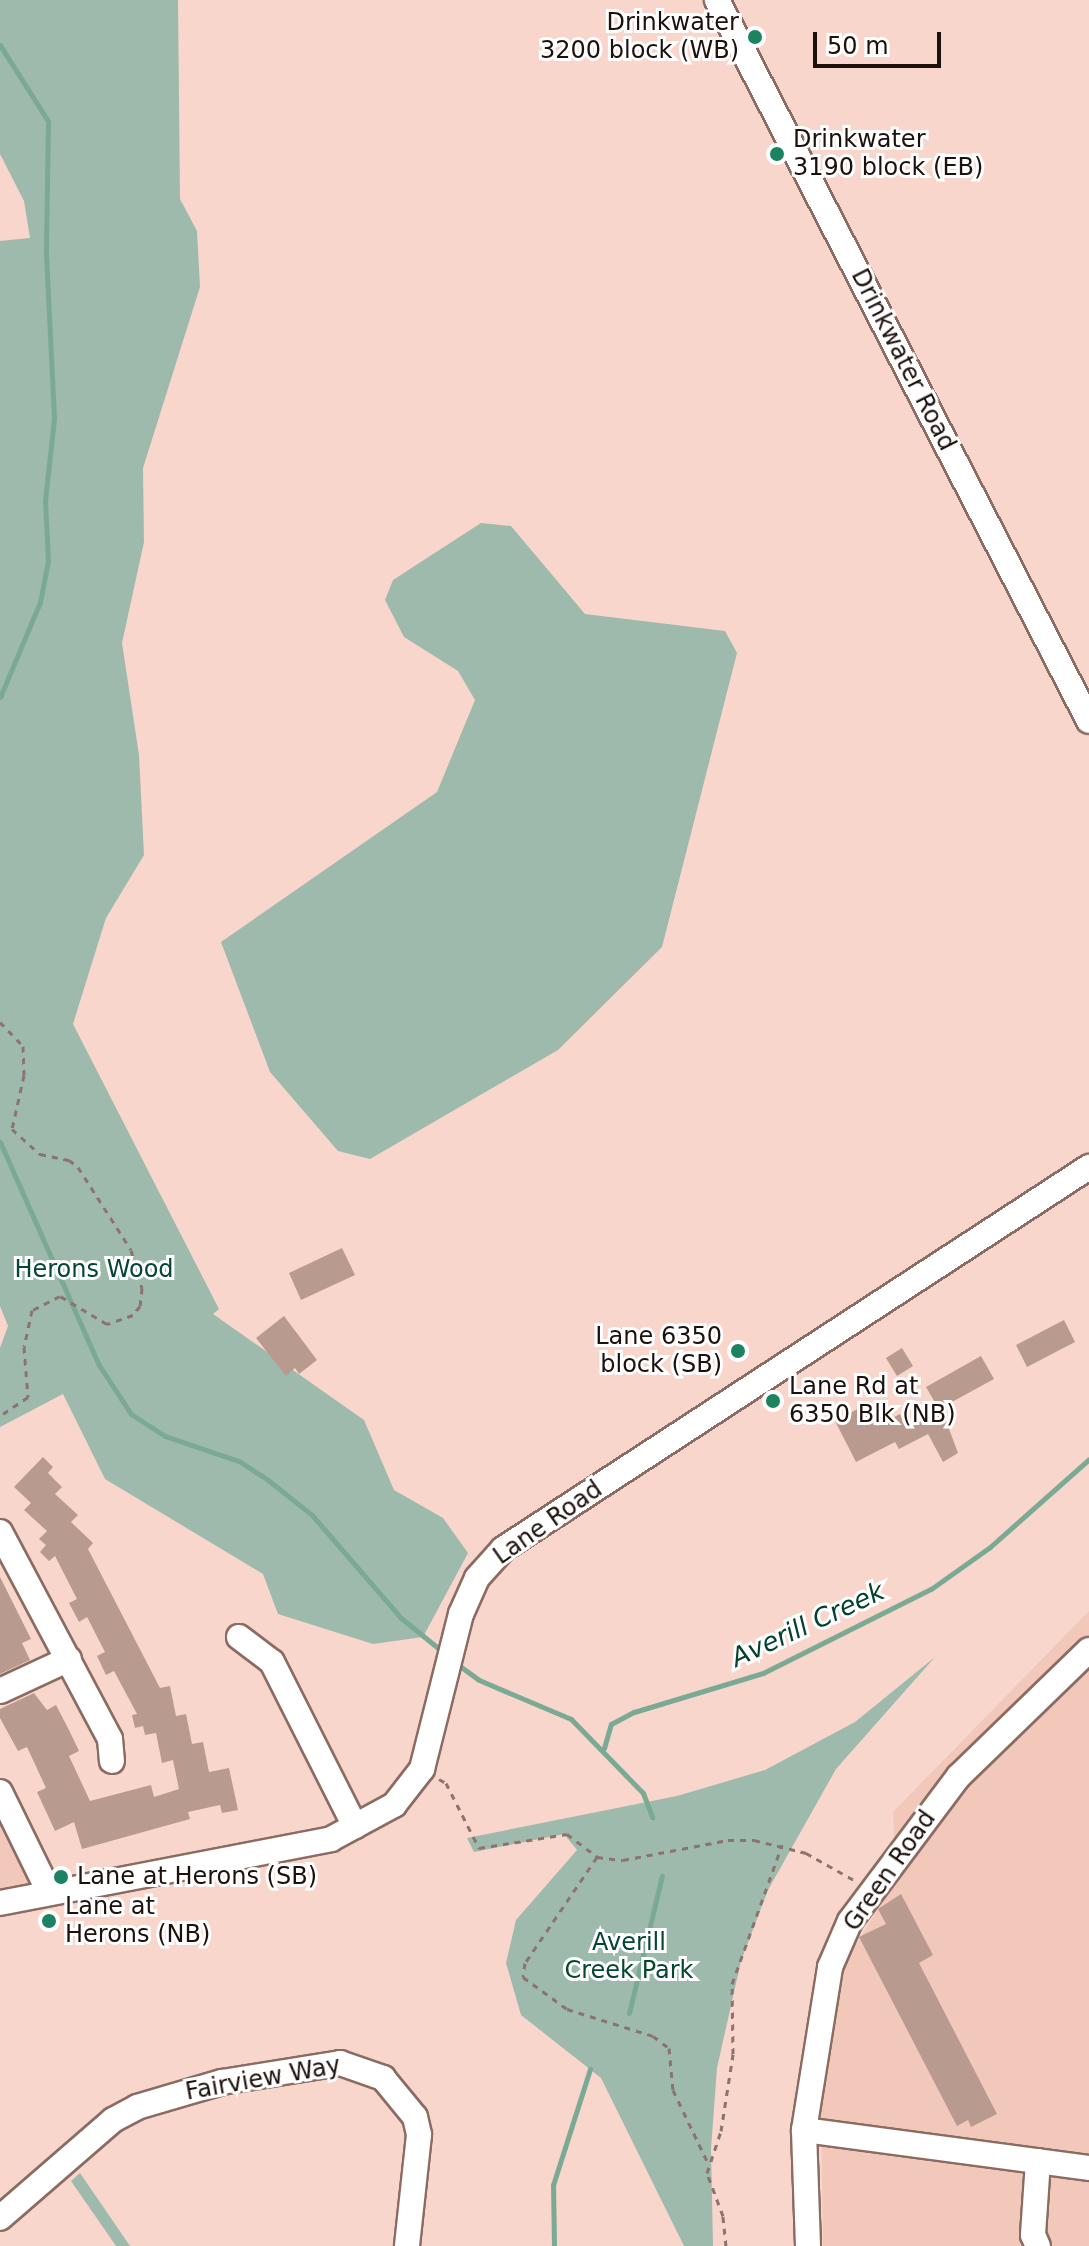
<!DOCTYPE html>
<html>
<head>
<meta charset="utf-8">
<style>
	body { margin:0 }
	#map { position:relative; width:1089px; height:2246px; overflow:hidden; background:#f8d6cb; font-family:"DejaVu Sans",sans-serif }
	div>[style] { position:absolute }
	.built>* { inset:0; background:#f1c8ba }
	.green>* { inset:0; background:#9ebaac }
	.stream>* { height:5px; margin:-2.5px; padding:0 2.5px; transform-origin:2.5px; border-radius:2.5px; background:#7baa94 }
	.building>* { inset:0; background:#b99a8f }
	.path>* { height:3px; margin-top:-1.5px; transform-origin:0; background:repeating-linear-gradient(90deg,#8b746d 0 6px,transparent 0 12px) }
	.roads { filter:drop-shadow(2px 0 #8a6c62) drop-shadow(-2px 0 #8a6c62) drop-shadow(0 2px #8a6c62) drop-shadow(0 -2px #8a6c62) }
	.minor>* { height:24px; margin:-12px; padding:0 12px; transform-origin:12px; border-radius:12px; background:#fff }
	.dots>* { width:22px; height:22px; translate:-50% -50%; box-sizing:border-box; border:4px solid #fff; border-radius:50% }
	span { translate:-50% -50%; white-space:nowrap; text-align:center; line-height:1.15; -webkit-text-stroke:6px #fff; paint-order:stroke }
	.poi-label { font-size:24px; color:#1c110d }
	.right { translate:-100% -50%; text-align:right }
	.left { translate:0 -50%; text-align:left }
	.street-label { font-size:24px; color:#1c110d }
	.park-label { font-size:24px; color:#054630 }
	.water-label { font-size:26px; color:#00422d; font-style:italic }
	.scale { position:absolute; left:813px; top:32px; width:128px; height:36px; box-sizing:border-box; border:4px solid #1c110d; border-top:0; padding-left:10px; font-size:24px; line-height:28px; white-space:nowrap; color:#1c110d; -webkit-text-stroke:6px #fff; paint-order:stroke }
</style>
</head>
<body>
<div id="map">
	<div class="built">
		<i style="clip-path:polygon(1089px 1611px,1089px 2246px,823px 2246px,821px 2112px,839px 1973px,896px 1879px,893px 1812px)"></i>
		<i style="clip-path:polygon(0 1792px,49px 1892px,0 1903px)"></i>
	</div>
	<div class="green">
		<i style="clip-path:polygon(0 0,178px 0,180px 199px,197px 231px,200px 287px,143px 468px,144px 542px,122px 643px,139px 755px,144px 855px,106px 918px,73px 1024px,219px 1309px,213px 1314px,364px 1420px,394px 1490px,443px 1518px,468px 1553px,423px 1637px,373px 1644px,278px 1614px,263px 1574px,105px 1479px,63px 1394px,0 1427px,0 1348px,8px 1326px,0 1306px,0 241px,30px 238px,24px 201px,0 154px)"></i>
		<i style="clip-path:polygon(481px 523px,511px 526px,585px 614px,725px 631px,737px 653px,662px 947px,558px 1050px,370px 1159px,338px 1151px,270px 1072px,221px 942px,437px 792px,475px 700px,458px 671px,404px 637px,385px 600px,393px 580px)"></i>
		<i style="clip-path:polygon(935px 1657px,836px 1769px,768px 1890px,741px 1961px,717px 2068px,711px 2149px,713px 2246px,684px 2246px,601px 2078px,521px 2015px,506px 1963px,516px 1920px,577px 1850px,564px 1834px,474px 1852px,467px 1838px,677px 1796px,765px 1770px,855px 1722px)"></i>
		<i style="clip-path:polygon(80px 2173px,130px 2246px,116px 2246px,71px 2181px)"></i>
	</div>
	<div class="stream">
		<i style="left:0;top:45px;width:90px;rotate:57.7deg"></i>
		<i style="left:48px;top:121px;width:133px;rotate:90.9deg"></i>
		<i style="left:46px;top:254px;width:165px;rotate:87.2deg"></i>
		<i style="left:54px;top:419px;width:82px;rotate:96.3deg"></i>
		<i style="left:45px;top:501px;width:60px;rotate:87.1deg"></i>
		<i style="left:48px;top:561px;width:42px;rotate:101deg"></i>
		<i style="left:40px;top:602px;width:103px;rotate:112.8deg"></i>
		<i style="left:0;top:1142px;width:244px;rotate:66.1deg"></i>
		<i style="left:99px;top:1365px;width:59px;rotate:56.9deg"></i>
		<i style="left:131px;top:1414px;width:40px;rotate:32.9deg"></i>
		<i style="left:165px;top:1436px;width:78px;rotate:18.7deg"></i>
		<i style="left:239px;top:1461px;width:35px;rotate:33deg"></i>
		<i style="left:268px;top:1480px;width:56px;rotate:38.5deg"></i>
		<i style="left:312px;top:1515px;width:136px;rotate:49.2deg"></i>
		<i style="left:401px;top:1618px;width:54px;rotate:39deg"></i>
		<i style="left:457px;top:1664px;width:27px;rotate:36deg"></i>
		<i style="left:479px;top:1680px;width:100px;rotate:23deg"></i>
		<i style="left:571px;top:1719px;width:103px;rotate:45.8deg"></i>
		<i style="left:643px;top:1793px;width:26px;rotate:69deg"></i>
		<i style="left:604px;top:1748px;width:25px;rotate:-74deg"></i>
		<i style="left:611px;top:1724px;width:26px;rotate:-28deg"></i>
		<i style="left:634px;top:1712px;width:135px;rotate:-16.8deg"></i>
		<i style="left:763px;top:1673px;width:188px;rotate:-26.6deg"></i>
		<i style="left:931px;top:1589px;width:72px;rotate:-35.4deg"></i>
		<i style="left:990px;top:1547px;width:132px;rotate:-41.6deg"></i>
		<i style="left:629px;top:2013px;width:141px;rotate:-76.5deg"></i>
		<i style="left:554px;top:2246px;width:61px;rotate:-90.9deg"></i>
		<i style="left:553px;top:2185px;width:122px;rotate:-72.3deg"></i>
	</div>
	<div class="building">
		<i style="clip-path:polygon(342px 1248px,355px 1275px,301px 1300px,289px 1273px)"></i>
		<i style="clip-path:polygon(284px 1316px,317px 1360px,299px 1374px,295px 1368px,286px 1376px,256px 1338px)"></i>
		<i style="clip-path:polygon(1064px 1320px,1075px 1342px,1027px 1367px,1016px 1345px)"></i>
		<i style="clip-path:polygon(902px 1348px,913px 1366px,897px 1376px,886px 1358px)"></i>
		<i style="clip-path:polygon(981px 1356px,994px 1379px,939px 1409px,926px 1387px)"></i>
		<i style="clip-path:polygon(865px 1405px,877px 1426px,900px 1414px,907px 1429px,942px 1410px,958px 1453px,943px 1462px,928px 1434px,899px 1449px,895px 1442px,856px 1462px,835px 1421px)"></i>
		<i style="clip-path:polygon(43px 1457px,53px 1467px,48px 1473px,62px 1487px,55px 1494px,78px 1515px,71px 1522px,93px 1543px,88px 1549px,160px 1688px,170px 1686px,176px 1716px,186px 1714px,192px 1744px,203px 1742px,209px 1772px,229px 1768px,238px 1810px,222px 1813px,220px 1805px,188px 1812px,190px 1819px,82px 1849px,74px 1822px,55px 1831px,37px 1792px,46px 1788px,27px 1747px,18px 1751px,0 1718px,0 1709px,34px 1693px,47px 1710px,56px 1705px,70px 1732px,79px 1751px,69px 1756px,90px 1801px,151px 1785px,154px 1797px,179px 1789px,173px 1760px,162px 1763px,156px 1733px,145px 1735px,143px 1726px,135px 1728px,132px 1715px,137px 1714px,114px 1671px,106px 1675px,97px 1656px,105px 1652px,87px 1617px,79px 1622px,69px 1603px,77px 1599px,55px 1556px,49px 1561px,40px 1552px,46px 1545px,39px 1539px,47px 1531px,24px 1510px,31px 1503px,14px 1487px)"></i>
		<i style="clip-path:polygon(0 1577px,31px 1639px,22px 1643px,30px 1660px,0 1674px)"></i>
		<i style="clip-path:polygon(901px 1894px,933px 1955px,919px 1963px,997px 2114px,971px 2127px,968px 2120px,957px 2126px,859px 1937px,886px 1924px,878px 1909px)"></i>
	</div>
	<div class="path">
		<i style="left:0;top:1022px;width:33px;rotate:46deg"></i>
		<i style="left:23px;top:1046px;width:29px;rotate:88deg"></i>
		<i style="left:24px;top:1075px;width:55px;rotate:102.5deg"></i>
		<i style="left:12px;top:1129px;width:38px;rotate:42deg"></i>
		<i style="left:40px;top:1154px;width:30px;rotate:12deg"></i>
		<i style="left:69px;top:1160px;width:11px;rotate:38deg"></i>
		<i style="left:78px;top:1167px;width:98px;rotate:57.4deg"></i>
		<i style="left:131px;top:1250px;width:40px;rotate:74deg"></i>
		<i style="left:142px;top:1288px;width:18px;rotate:96deg"></i>
		<i style="left:140px;top:1306px;width:11px;rotate:128deg"></i>
		<i style="left:133px;top:1315px;width:28px;rotate:161deg"></i>
		<i style="left:107px;top:1324px;width:55px;rotate:-149.2deg"></i>
		<i style="left:60px;top:1296px;width:31px;rotate:153deg"></i>
		<i style="left:32px;top:1310px;width:38px;rotate:102deg"></i>
		<i style="left:24px;top:1347px;width:50px;rotate:85.4deg"></i>
		<i style="left:28px;top:1397px;width:34px;rotate:146deg"></i>
		<i style="left:439px;top:1779px;width:8px;rotate:30deg"></i>
		<i style="left:446px;top:1783px;width:73px;rotate:63.1deg"></i>
		<i style="left:479px;top:1848px;width:89px;rotate:-9deg"></i>
		<i style="left:567px;top:1834px;width:38px;rotate:37deg"></i>
		<i style="left:597px;top:1857px;width:26px;rotate:7deg"></i>
		<i style="left:623px;top:1860px;width:107px;rotate:-10.8deg"></i>
		<i style="left:728px;top:1840px;width:26px"></i>
		<i style="left:754px;top:1840px;width:54px;rotate:14deg"></i>
		<i style="left:806px;top:1853px;width:55px;rotate:29.4deg"></i>
		<i style="left:597px;top:1857px;width:128px;rotate:124.2deg"></i>
		<i style="left:525px;top:1963px;width:14px;rotate:98deg"></i>
		<i style="left:523px;top:1977px;width:54px;rotate:36deg"></i>
		<i style="left:567px;top:2009px;width:90px;rotate:17.4deg"></i>
		<i style="left:653px;top:2036px;width:20px;rotate:37deg"></i>
		<i style="left:669px;top:2048px;width:42px;rotate:84.6deg"></i>
		<i style="left:673px;top:2090px;width:83px;rotate:64.4deg"></i>
		<i style="left:726px;top:2246px;width:30px;rotate:-96deg"></i>
		<i style="left:723px;top:2216px;width:46px;rotate:-110.4deg"></i>
		<i style="left:707px;top:2173px;width:44px;rotate:-71.6deg"></i>
		<i style="left:721px;top:2131px;width:78px;rotate:-81.1deg"></i>
		<i style="left:733px;top:2054px;width:70px;rotate:-90.8deg"></i>
		<i style="left:732px;top:1984px;width:148px;rotate:-70.2deg"></i>
	</div>
	<div class="roads">
		<div class="minor">
			<i style="left:717px;top:0;width:811px;rotate:62.71deg"></i>
			<i style="left:0;top:1532px;width:234px;rotate:62deg"></i>
			<i style="left:110px;top:1739px;width:22px;rotate:85deg"></i>
			<i style="left:239px;top:1637px;width:41px;rotate:37.1deg"></i>
			<i style="left:272px;top:1662px;width:184px;rotate:63.2deg"></i>
			<i style="left:0;top:1691px;width:76px;rotate:-24.9deg"></i>
			<i style="left:0;top:1792px;width:111px;rotate:63.9deg"></i>
			<i style="left:0;top:1903px;width:337px;rotate:-10.9deg"></i>
			<i style="left:331px;top:1839px;width:72px;rotate:-28.4deg"></i>
			<i style="left:394px;top:1805px;width:46px;rotate:-52.1deg"></i>
			<i style="left:422px;top:1769px;width:160px;rotate:-75.9deg"></i>
			<i style="left:461px;top:1614px;width:39px;rotate:-66deg"></i>
			<i style="left:477px;top:1578px;width:39px;rotate:-48deg"></i>
			<i style="left:503px;top:1549px;width:700px;rotate:-33.1deg"></i>
			<i style="left:804px;top:2130px;width:288px;rotate:7.6deg"></i>
			<i style="left:1038px;top:2161px;width:74px;rotate:93.9deg"></i>
			<i style="left:1033px;top:2235px;width:12px;rotate:66deg"></i>
			<i style="left:0;top:2218px;width:150px;rotate:-40.9deg"></i>
			<i style="left:113px;top:2120px;width:27px;rotate:-28deg"></i>
			<i style="left:137px;top:2107px;width:89px;rotate:-16.4deg"></i>
			<i style="left:222px;top:2082px;width:120px;rotate:-9.1deg"></i>
			<i style="left:340px;top:2063px;width:46px;rotate:19.2deg"></i>
			<i style="left:383px;top:2078px;width:50px;rotate:50.6deg"></i>
			<i style="left:415px;top:2117px;width:18px;rotate:77deg"></i>
			<i style="left:419px;top:2135px;width:112px;rotate:96.2deg"></i>
			<i style="left:808px;top:2246px;width:116px;rotate:-92deg"></i>
			<i style="left:804px;top:2130px;width:165px;rotate:-80.9deg"></i>
			<i style="left:830px;top:1967px;width:50px;rotate:-66.5deg"></i>
			<i style="left:850px;top:1921px;width:181px;rotate:-53.1deg"></i>
			<i style="left:959px;top:1776px;width:181px;rotate:-44.1deg"></i>
		</div>
	</div>
	<div class="dots">
		<i style="left:755px;top:37px;background:#1b835f"></i>
		<i style="left:777px;top:154px;background:#1b835f"></i>
		<i style="left:738px;top:1351px;background:#1b835f"></i>
		<i style="left:773px;top:1401px;background:#1b835f"></i>
		<i style="left:61px;top:1877px;background:#1b835f"></i>
		<i style="left:49px;top:1921px;background:#1b835f"></i>
	</div>
	<div class="poi-label">
		<span class="right" style="left:739px;top:37px">Drinkwater<br>3200 block (WB)</span>
		<span class="left" style="left:793px;top:154px">Drinkwater<br>3190 block (EB)</span>
		<span class="right" style="left:722px;top:1351px">Lane 6350<br>block (SB)</span>
		<span class="left" style="left:789px;top:1401px">Lane Rd at<br>6350 Blk (NB)</span>
		<span class="left" style="left:77px;top:1877px">Lane at Herons (SB)</span>
		<span class="left" style="left:65px;top:1921px">Lane at<br>Herons (NB)</span>
	</div>
	<div class="street-label">
		<span style="left:903px;top:360px;rotate:63deg">Drinkwater Road</span>
		<span style="left:548px;top:1523px;rotate:-35deg">Lane Road</span>
		<span style="left:890px;top:1871px;rotate:-55deg">Green Road</span>
		<span style="left:263px;top:2079px;rotate:-10deg">Fairview Way</span>
	</div>
	<div class="park-label">
		<span style="left:94px;top:1270px">Herons Wood</span>
		<span style="left:629px;top:1957px">Averill<br>Creek Park</span>
	</div>
	<div class="water-label">
		<span style="left:808px;top:1625px;rotate:-25deg">Averill Creek</span>
	</div>
	<div class="scale">50 m</div>
</div>
</body>
</html>
